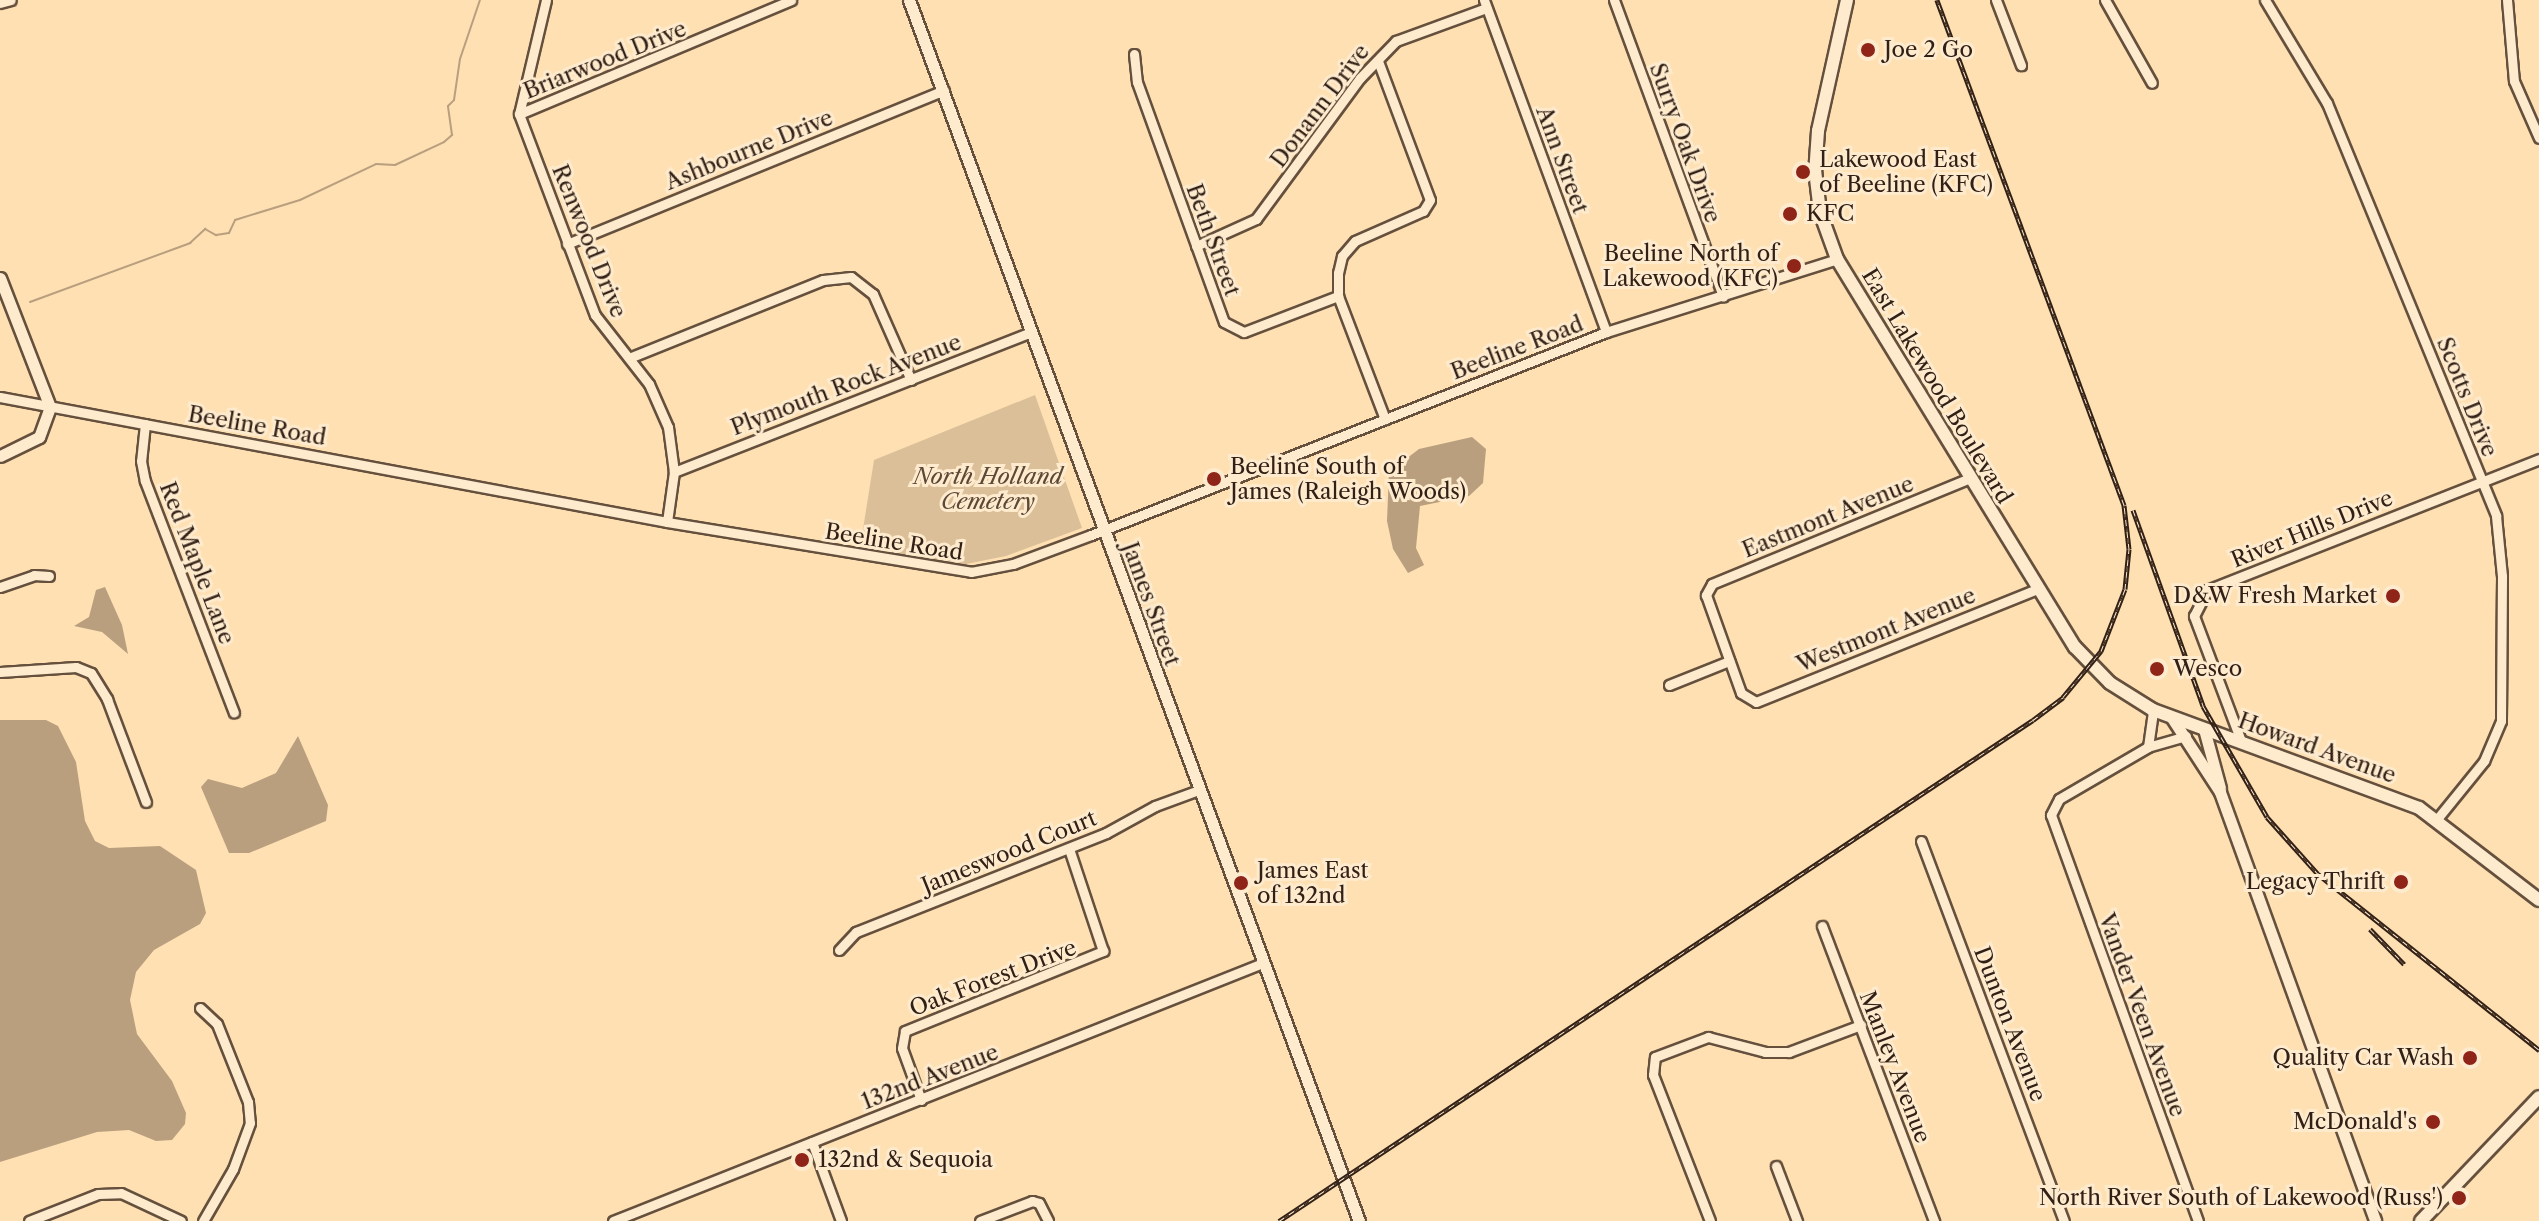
<!DOCTYPE html>
<html>
<head>
<meta charset="utf-8">
<style>
	body { margin:0 }
	#map { position:relative; width:2539px; height:1221px; overflow:hidden; background:#fee0b3; font-family:"Libre Caslon Text",serif }
	div>[style] { position:absolute }
	.green>* { inset:0; background:#dbbf98 }
	.water>* { inset:0; background:#b99f7e }
	.stream>* { height:2px; margin:-1px; padding:0 1px; transform-origin:1px; border-radius:1px; background:#b99f7e }
	.roads { filter:drop-shadow(2px 0 #65503d) drop-shadow(-2px 0 #65503d) drop-shadow(0 2px #65503d) drop-shadow(0 -2px #65503d) }
	.minor>* { height:9px; margin:-4.5px; padding:0 4.5px; transform-origin:4.5px; border-radius:4.5px; background:#feebce }
	.tertiary>* { height:11px; margin:-5.5px; padding:0 5.5px; transform-origin:5.5px; border-radius:5.5px; background:#feebce }
	.secondary>* { height:12px; margin:-6px; padding:0 6px; transform-origin:6px; border-radius:6px; background:#feebce }
	.rail>* { height:5px; margin-top:-2.5px; transform-origin:0; background:repeating-linear-gradient(90deg,#feebce 0 6px,#322016 0 12px); box-sizing:border-box; border-block:2px solid #322016 }
	.dots>* { width:22px; height:22px; translate:-50% -50%; box-sizing:border-box; border:4px solid #feebce; border-radius:50% }
	span { translate:-50% -50%; white-space:nowrap; text-align:center; line-height:1.15; -webkit-text-stroke:6px #feebce; paint-order:stroke }
	.poi-label { font-size:22px; color:#322016 }
	.left { translate:0 -50%; text-align:left }
	.right { translate:-100% -50%; text-align:right }
	.street-label { font-size:22px; color:#322016 }
	.park-label { font-size:22px; color:#5c4836; font-style:italic }
</style>
</head>
<body>
<div id="map">
	<div class="green">
		<i style="clip-path:polygon(1035px 395px,1082px 528px,1006px 556px,961px 565px,860px 548px,874px 460px)"></i>
	</div>
	<div class="water">
		<i style="clip-path:polygon(1472px 437px,1486px 449px,1483px 483px,1469px 496px,1420px 506px,1416px 548px,1424px 565px,1408px 573px,1393px 549px,1387px 521px,1389px 472px,1419px 449px)"></i>
		<i style="clip-path:polygon(105px 587px,122px 625px,128px 654px,102px 632px,74px 626px,89px 617px,96px 590px)"></i>
		<i style="clip-path:polygon(0 720px,46px 720px,58px 726px,76px 762px,85px 821px,95px 841px,109px 848px,160px 846px,196px 870px,206px 913px,200px 924px,154px 950px,136px 972px,130px 1000px,137px 1034px,172px 1081px,186px 1113px,185px 1124px,172px 1140px,156px 1141px,129px 1130px,97px 1132px,0 1162px)"></i>
		<i style="clip-path:polygon(298px 736px,328px 805px,326px 821px,249px 853px,229px 853px,201px 787px,208px 779px,242px 788px,276px 773px)"></i>
	</div>
	<div class="stream">
		<i style="left:30px;top:302px;width:171px;rotate:-20.2deg"></i>
		<i style="left:190px;top:243px;width:21px;rotate:-43deg"></i>
		<i style="left:205px;top:229px;width:13px;rotate:29deg"></i>
		<i style="left:216px;top:235px;width:13px;rotate:-9deg"></i>
		<i style="left:229px;top:233px;width:14px;rotate:-65deg"></i>
		<i style="left:235px;top:220px;width:68px;rotate:-17.1deg"></i>
		<i style="left:300px;top:200px;width:84px;rotate:-25.3deg"></i>
		<i style="left:376px;top:164px;width:19px;rotate:3deg"></i>
		<i style="left:395px;top:165px;width:54px;rotate:-25.1deg"></i>
		<i style="left:444px;top:142px;width:11px;rotate:-41deg"></i>
		<i style="left:452px;top:135px;width:29px;rotate:-98deg"></i>
		<i style="left:448px;top:106px;width:8px;rotate:-45deg"></i>
		<i style="left:454px;top:100px;width:41px;rotate:-81.7deg"></i>
		<i style="left:460px;top:59px;width:62px;rotate:-71.3deg"></i>
	</div>
	<div class="roads">
		<div class="minor">
			<i style="left:546px;top:0;width:117px;rotate:103.3deg"></i>
			<i style="left:519px;top:114px;width:215px;rotate:69.3deg"></i>
			<i style="left:595px;top:315px;width:88px;rotate:52deg"></i>
			<i style="left:649px;top:384px;width:47px;rotate:66.2deg"></i>
			<i style="left:668px;top:427px;width:45px;rotate:82.4deg"></i>
			<i style="left:674px;top:472px;width:50px;rotate:98deg"></i>
			<i style="left:1484px;top:0;width:354px;rotate:69.8deg"></i>
			<i style="left:1614px;top:0;width:316px;rotate:69.8deg"></i>
			<i style="left:1996px;top:0;width:70px;rotate:69deg"></i>
			<i style="left:2105px;top:0;width:95px;rotate:60.5deg"></i>
			<i style="left:2265px;top:0;width:120px;rotate:59deg"></i>
			<i style="left:2327px;top:103px;width:446px;rotate:67.7deg"></i>
			<i style="left:2496px;top:516px;width:60px;rotate:84.3deg"></i>
			<i style="left:2502px;top:576px;width:145px;rotate:90.4deg"></i>
			<i style="left:2501px;top:721px;width:43px;rotate:113deg"></i>
			<i style="left:2484px;top:761px;width:75px;rotate:129deg"></i>
			<i style="left:2507px;top:0;width:81px;rotate:85.1deg"></i>
			<i style="left:2514px;top:81px;width:62px;rotate:66.3deg"></i>
			<i style="left:0;top:3px;width:11px;rotate:-15deg"></i>
			<i style="left:1134px;top:54px;width:28px;rotate:84deg"></i>
			<i style="left:1137px;top:82px;width:255px;rotate:70.1deg"></i>
			<i style="left:1224px;top:322px;width:22px;rotate:27deg"></i>
			<i style="left:1244px;top:332px;width:101px;rotate:-21deg"></i>
			<i style="left:1378px;top:61px;width:148px;rotate:69.5deg"></i>
			<i style="left:1430px;top:200px;width:13px;rotate:122deg"></i>
			<i style="left:1423px;top:211px;width:74px;rotate:156.2deg"></i>
			<i style="left:1355px;top:241px;width:20px;rotate:131deg"></i>
			<i style="left:1342px;top:256px;width:17px;rotate:103deg"></i>
			<i style="left:1338px;top:273px;width:23px;rotate:90deg"></i>
			<i style="left:1338px;top:296px;width:132px;rotate:69.1deg"></i>
			<i style="left:519px;top:114px;width:295px;rotate:-22.7deg"></i>
			<i style="left:567px;top:244px;width:407px;rotate:-22.2deg"></i>
			<i style="left:1196px;top:246px;width:66px;rotate:-24.2deg"></i>
			<i style="left:1256px;top:219px;width:175px;rotate:-53.6deg"></i>
			<i style="left:1360px;top:78px;width:52px;rotate:-45.8deg"></i>
			<i style="left:1396px;top:41px;width:96px;rotate:-20.1deg"></i>
			<i style="left:629px;top:358px;width:209px;rotate:-21.9deg"></i>
			<i style="left:823px;top:280px;width:28px;rotate:-6deg"></i>
			<i style="left:851px;top:277px;width:28px;rotate:38deg"></i>
			<i style="left:873px;top:294px;width:94px;rotate:66.2deg"></i>
			<i style="left:0;top:397px;width:679px;rotate:10.61deg"></i>
			<i style="left:667px;top:522px;width:308px;rotate:9.3deg"></i>
			<i style="left:971px;top:572px;width:43px;rotate:-10.8deg"></i>
			<i style="left:1013px;top:564px;width:83px;rotate:-20.4deg"></i>
			<i style="left:1091px;top:535px;width:554px;rotate:-21.51deg"></i>
			<i style="left:1606px;top:332px;width:242px;rotate:-17.5deg"></i>
			<i style="left:145px;top:424px;width:37px;rotate:96deg"></i>
			<i style="left:141px;top:461px;width:20px;rotate:79deg"></i>
			<i style="left:145px;top:481px;width:248px;rotate:69deg"></i>
			<i style="left:674px;top:472px;width:384px;rotate:-21.4deg"></i>
			<i style="left:1970px;top:478px;width:279px;rotate:157.7deg"></i>
			<i style="left:1712px;top:584px;width:13px;rotate:119deg"></i>
			<i style="left:1706px;top:595px;width:104px;rotate:70.3deg"></i>
			<i style="left:1741px;top:693px;width:17px;rotate:31deg"></i>
			<i style="left:1756px;top:702px;width:303px;rotate:-21.9deg"></i>
			<i style="left:0;top:587px;width:36px;rotate:-19deg"></i>
			<i style="left:34px;top:575px;width:15px;rotate:4deg"></i>
			<i style="left:0;top:672px;width:76px;rotate:-3.8deg"></i>
			<i style="left:76px;top:667px;width:16px;rotate:22deg"></i>
			<i style="left:91px;top:673px;width:31px;rotate:58deg"></i>
			<i style="left:107px;top:699px;width:110px;rotate:69.3deg"></i>
			<i style="left:1669px;top:685px;width:65px;rotate:-21.8deg"></i>
			<i style="left:2186px;top:736px;width:40px;rotate:164deg"></i>
			<i style="left:2148px;top:747px;width:103px;rotate:149.7deg"></i>
			<i style="left:2059px;top:799px;width:18px;rotate:117deg"></i>
			<i style="left:2051px;top:815px;width:432px;rotate:70.1deg"></i>
			<i style="left:2241px;top:741px;width:134px;rotate:-110.6deg"></i>
			<i style="left:2194px;top:616px;width:29px;rotate:-63deg"></i>
			<i style="left:2207px;top:590px;width:357px;rotate:-21.5deg"></i>
			<i style="left:2148px;top:747px;width:37px;rotate:-82deg"></i>
			<i style="left:1921px;top:841px;width:406px;rotate:69.4deg"></i>
			<i style="left:1822px;top:926px;width:316px;rotate:69.2deg"></i>
			<i style="left:839px;top:950px;width:25px;rotate:-47deg"></i>
			<i style="left:856px;top:932px;width:269px;rotate:-21.6deg"></i>
			<i style="left:1106px;top:833px;width:56px;rotate:-28.9deg"></i>
			<i style="left:1155px;top:806px;width:44px;rotate:-20.1deg"></i>
			<i style="left:200px;top:1008px;width:23px;rotate:43deg"></i>
			<i style="left:217px;top:1024px;width:84px;rotate:68.3deg"></i>
			<i style="left:248px;top:1102px;width:21px;rotate:85deg"></i>
			<i style="left:250px;top:1123px;width:49px;rotate:110.3deg"></i>
			<i style="left:233px;top:1169px;width:60px;rotate:120deg"></i>
			<i style="left:921px;top:1100px;width:55px;rotate:-110.1deg"></i>
			<i style="left:902px;top:1048px;width:17px;rotate:-80deg"></i>
			<i style="left:905px;top:1031px;width:214px;rotate:-22deg"></i>
			<i style="left:1103px;top:951px;width:108px;rotate:-108.4deg"></i>
			<i style="left:812px;top:1142px;width:84px;rotate:69.8deg"></i>
			<i style="left:1776px;top:1166px;width:59px;rotate:69.1deg"></i>
			<i style="left:29px;top:1221px;width:74px;rotate:-21.4deg"></i>
			<i style="left:98px;top:1194px;width:23px;rotate:-2deg"></i>
			<i style="left:121px;top:1193px;width:66px;rotate:25deg"></i>
			<i style="left:613px;top:1221px;width:696px;rotate:-21.66deg"></i>
			<i style="left:980px;top:1221px;width:56px;rotate:-21deg"></i>
			<i style="left:1032px;top:1201px;width:7px;rotate:16deg"></i>
			<i style="left:1039px;top:1203px;width:20px;rotate:63deg"></i>
			<i style="left:1710px;top:1221px;width:157px;rotate:-111.3deg"></i>
			<i style="left:1653px;top:1075px;width:18px;rotate:-84deg"></i>
			<i style="left:1655px;top:1057px;width:57px;rotate:-20.7deg"></i>
			<i style="left:1708px;top:1037px;width:59px;rotate:14.7deg"></i>
			<i style="left:1765px;top:1052px;width:24px"></i>
			<i style="left:1789px;top:1052px;width:77px;rotate:-20.6deg"></i>
		</div>
		<div class="tertiary">
			<i style="left:909px;top:0;width:1301px;rotate:69.77deg"></i>
			<i style="left:0;top:278px;width:138px;rotate:68.8deg"></i>
			<i style="left:50px;top:407px;width:32px;rotate:110deg"></i>
			<i style="left:39px;top:437px;width:43px;rotate:154deg"></i>
			<i style="left:2172px;top:718px;width:88px;rotate:57deg"></i>
			<i style="left:2220px;top:792px;width:456px;rotate:70.1deg"></i>
			<i style="left:2204px;top:729px;width:61px;rotate:74.8deg"></i>
		</div>
		<div class="secondary">
			<i style="left:1847px;top:0;width:134px;rotate:102.5deg"></i>
			<i style="left:1818px;top:131px;width:39px;rotate:94deg"></i>
			<i style="left:1815px;top:170px;width:42px;rotate:83.2deg"></i>
			<i style="left:1820px;top:212px;width:50px;rotate:70.1deg"></i>
			<i style="left:1837px;top:259px;width:455px;rotate:58.5deg"></i>
			<i style="left:2075px;top:647px;width:50px;rotate:45.8deg"></i>
			<i style="left:2110px;top:683px;width:51px;rotate:32.1deg"></i>
			<i style="left:2153px;top:710px;width:283px;rotate:20.2deg"></i>
			<i style="left:2419px;top:808px;width:151px;rotate:37.5deg"></i>
			<i style="left:2421px;top:1221px;width:171px;rotate:-46.4deg"></i>
		</div>
	</div>
	<div class="rail">
		<i style="left:2133px;top:510px;width:208px;rotate:70.3deg"></i>
		<i style="left:2203px;top:706px;width:128px;rotate:60deg"></i>
		<i style="left:2267px;top:817px;width:76px;rotate:48.2deg"></i>
		<i style="left:2318px;top:874px;width:283px;rotate:38.5deg"></i>
		<i style="left:2370px;top:929px;width:49px;rotate:45.8deg"></i>
		<i style="left:1279px;top:1221px;width:905px;rotate:-33.6deg"></i>
		<i style="left:2033px;top:720px;width:38px;rotate:-37deg"></i>
		<i style="left:2063px;top:697px;width:60px;rotate:-50.4deg"></i>
		<i style="left:2101px;top:651px;width:66px;rotate:-68.8deg"></i>
		<i style="left:2125px;top:589px;width:40px;rotate:-84.3deg"></i>
		<i style="left:2129px;top:549px;width:44px;rotate:-96.5deg"></i>
		<i style="left:2124px;top:505px;width:539px;rotate:-110.32deg"></i>
	</div>
	<div class="dots">
		<i style="left:1868px;top:50px;background:#8f2418"></i>
		<i style="left:1803px;top:172px;background:#8f2418"></i>
		<i style="left:1790px;top:214px;background:#8f2418"></i>
		<i style="left:1794px;top:266px;background:#8f2418"></i>
		<i style="left:1214px;top:479px;background:#8f2418"></i>
		<i style="left:2393px;top:596px;background:#8f2418"></i>
		<i style="left:2157px;top:669px;background:#8f2418"></i>
		<i style="left:2401px;top:882px;background:#8f2418"></i>
		<i style="left:1241px;top:883px;background:#8f2418"></i>
		<i style="left:2470px;top:1058px;background:#8f2418"></i>
		<i style="left:2433px;top:1122px;background:#8f2418"></i>
		<i style="left:802px;top:1160px;background:#8f2418"></i>
		<i style="left:2459px;top:1198px;background:#8f2418"></i>
	</div>
	<div class="poi-label">
		<span class="left" style="left:1884px;top:50px">Joe 2 Go</span>
		<span class="left" style="left:1819px;top:172px">Lakewood East<br>of Beeline (KFC)</span>
		<span class="left" style="left:1806px;top:214px">KFC</span>
		<span class="right" style="left:1778px;top:266px">Beeline North of<br>Lakewood (KFC)</span>
		<span class="left" style="left:1230px;top:479px">Beeline South of<br>James (Raleigh Woods)</span>
		<span class="right" style="left:2377px;top:596px">D&amp;W Fresh Market</span>
		<span class="left" style="left:2173px;top:669px">Wesco</span>
		<span class="left" style="left:1257px;top:883px">James East<br>of 132nd</span>
		<span class="right" style="left:2385px;top:882px">Legacy Thrift</span>
		<span class="right" style="left:2454px;top:1058px">Quality Car Wash</span>
		<span class="right" style="left:2417px;top:1122px">McDonald's</span>
		<span class="left" style="left:818px;top:1160px">132nd &amp; Sequoia</span>
		<span class="right" style="left:2443px;top:1198px">North River South of Lakewood (Russ')</span>
	</div>
	<div class="street-label">
		<span style="left:605px;top:60px;rotate:-22deg">Briarwood Drive</span>
		<span style="left:1320px;top:106px;rotate:-53deg">Donann Drive</span>
		<span style="left:1685px;top:143px;rotate:70deg">Surry Oak Drive</span>
		<span style="left:749px;top:150px;rotate:-22deg">Ashbourne Drive</span>
		<span style="left:1562px;top:160px;rotate:70deg">Ann Street</span>
		<span style="left:1213px;top:240px;rotate:70deg">Beth Street</span>
		<span style="left:589px;top:241px;rotate:68deg">Renwood Drive</span>
		<span style="left:1517px;top:348px;rotate:-21deg">Beeline Road</span>
		<span style="left:846px;top:385px;rotate:-21deg">Plymouth Rock Avenue</span>
		<span style="left:1937px;top:386px;rotate:59deg">East Lakewood Boulevard</span>
		<span style="left:2467px;top:397px;rotate:68deg">Scotts Drive</span>
		<span style="left:257px;top:426px;rotate:10deg">Beeline Road</span>
		<span style="left:1828px;top:517px;rotate:-22deg">Eastmont Avenue</span>
		<span style="left:2312px;top:529px;rotate:-22deg">River Hills Drive</span>
		<span style="left:894px;top:542px;rotate:9deg">Beeline Road</span>
		<span style="left:197px;top:563px;rotate:69deg">Red Maple Lane</span>
		<span style="left:1151px;top:604px;rotate:70deg">James Street</span>
		<span style="left:1886px;top:630px;rotate:-22deg">Westmont Avenue</span>
		<span style="left:2317px;top:748px;rotate:20deg">Howard Avenue</span>
		<span style="left:1009px;top:852px;rotate:-22deg">Jameswood Court</span>
		<span style="left:993px;top:978px;rotate:-21deg">Oak Forest Drive</span>
		<span style="left:2142px;top:1015px;rotate:70deg">Vander Veen Avenue</span>
		<span style="left:2010px;top:1024px;rotate:69deg">Dunton Avenue</span>
		<span style="left:1895px;top:1067px;rotate:69deg">Manley Avenue</span>
		<span style="left:930px;top:1077px;rotate:-21deg">132nd Avenue</span>
	</div>
	<div class="park-label">
		<span style="left:988px;top:489px">North Holland<br>Cemetery</span>
	</div>
</div>
</body>
</html>
